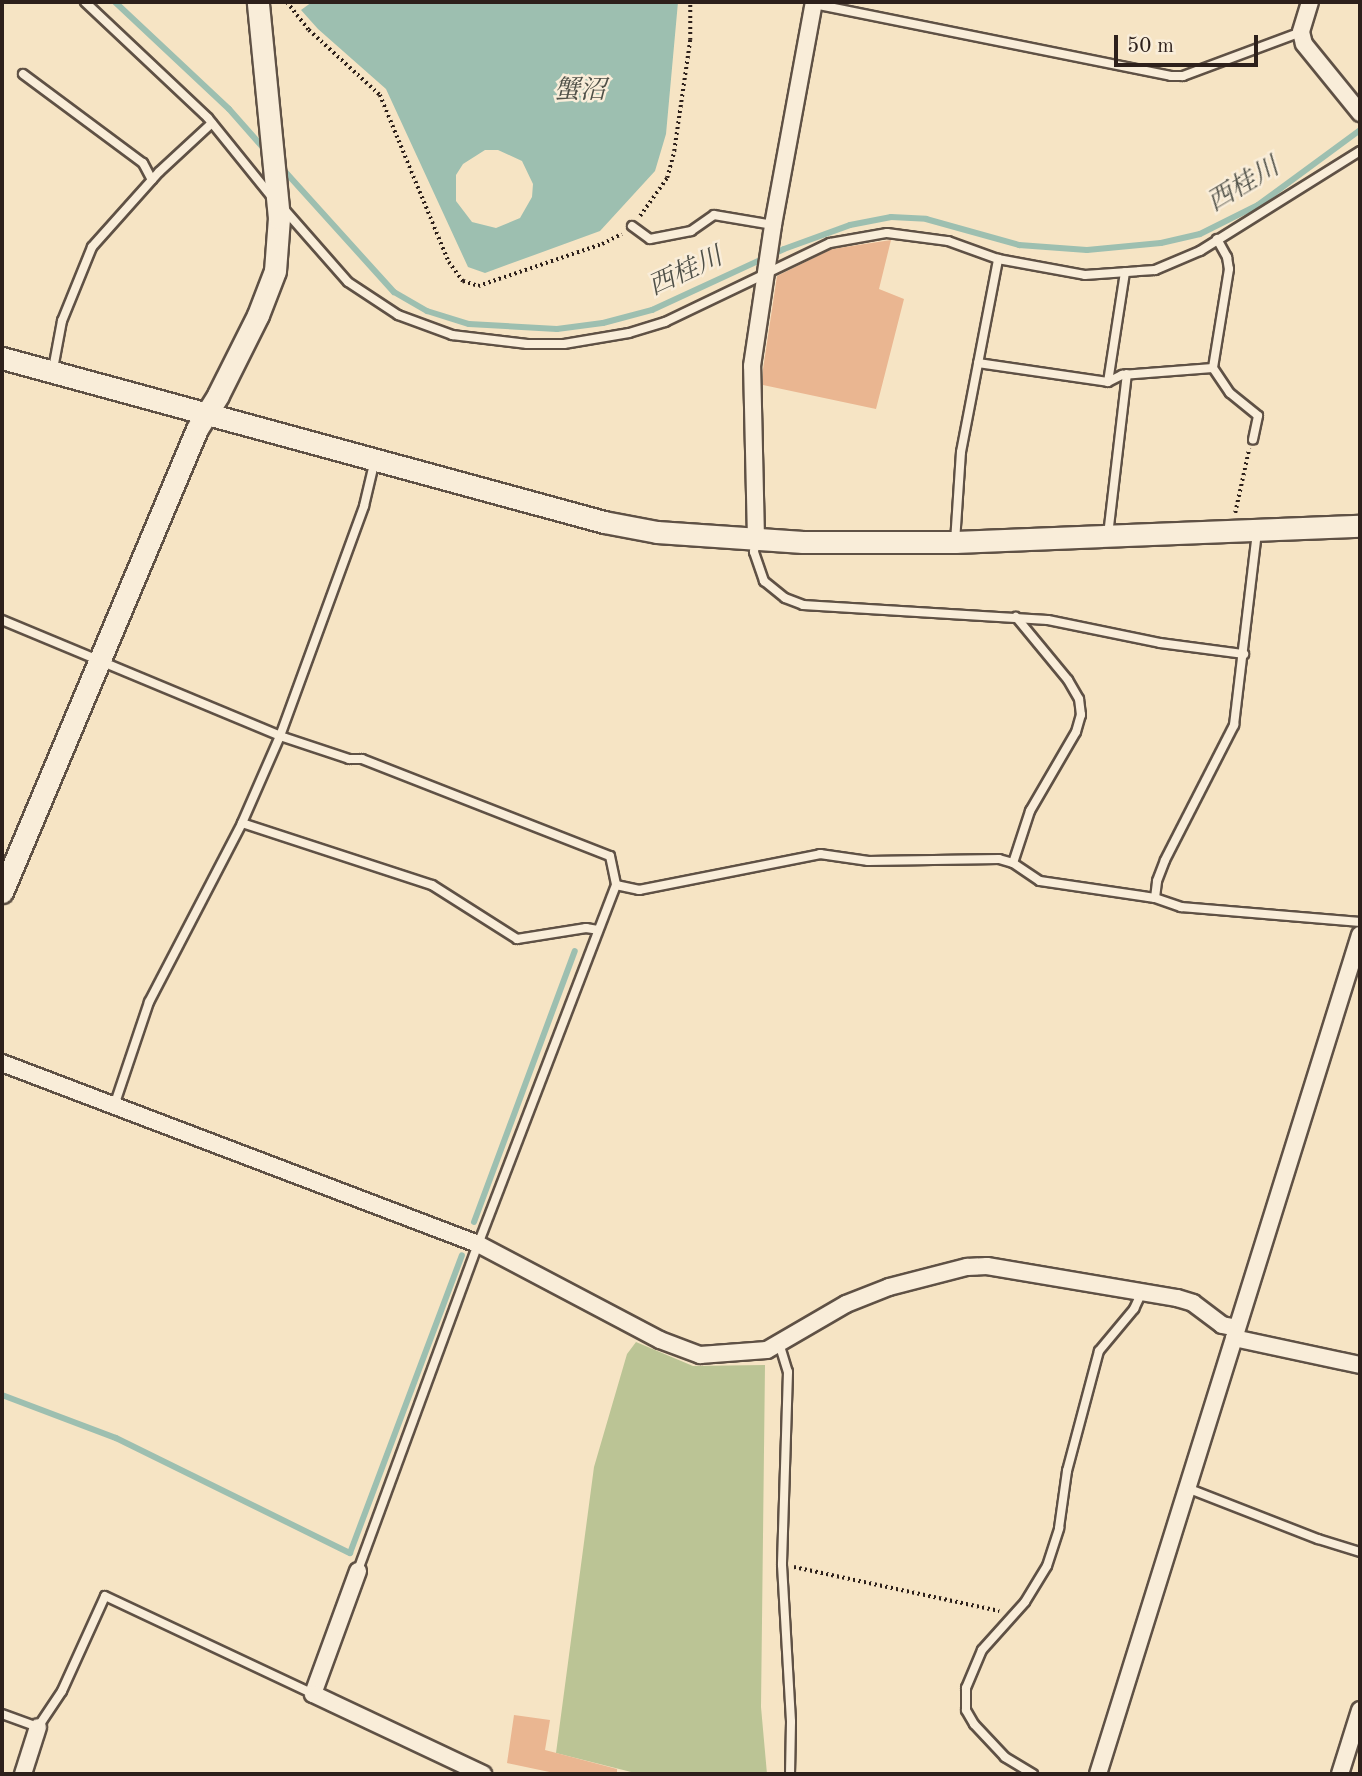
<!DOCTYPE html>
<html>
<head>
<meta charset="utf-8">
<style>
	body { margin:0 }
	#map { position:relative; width:1362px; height:1776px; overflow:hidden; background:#f6e4c4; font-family:"Old Standard TT","Noto Serif JP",serif }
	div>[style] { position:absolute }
	.green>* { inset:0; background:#bbc495 }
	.water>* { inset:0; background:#9dbfb0 }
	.stream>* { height:6px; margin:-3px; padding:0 3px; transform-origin:3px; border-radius:3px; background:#9dbfb0 }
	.building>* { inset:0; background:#eab691 }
	.path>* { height:3.5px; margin-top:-1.75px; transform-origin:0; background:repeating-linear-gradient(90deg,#2d201b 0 2px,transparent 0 5.5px) }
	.roads { filter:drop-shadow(2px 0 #5f5145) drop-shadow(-2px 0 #5f5145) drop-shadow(0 2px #5f5145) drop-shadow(0 -2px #5f5145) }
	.service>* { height:8px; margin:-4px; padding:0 4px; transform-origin:4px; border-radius:4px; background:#f9edd9 }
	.minor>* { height:16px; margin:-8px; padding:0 8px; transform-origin:8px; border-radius:8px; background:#f9edd9 }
	.tertiary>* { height:21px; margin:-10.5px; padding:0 10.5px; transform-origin:10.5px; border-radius:10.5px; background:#f9edd9 }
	span { translate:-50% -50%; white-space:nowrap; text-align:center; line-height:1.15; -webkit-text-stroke:5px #f9edd9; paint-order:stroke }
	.water-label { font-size:26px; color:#4f5048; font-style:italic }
	.frame { position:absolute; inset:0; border:4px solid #2d201b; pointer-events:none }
	.scale { position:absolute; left:1114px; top:35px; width:144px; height:32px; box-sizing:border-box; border:4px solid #2d201b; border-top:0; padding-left:9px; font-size:21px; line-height:24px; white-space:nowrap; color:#2d201b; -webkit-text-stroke:5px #f9edd9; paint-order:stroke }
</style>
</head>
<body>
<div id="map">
	<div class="green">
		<i style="clip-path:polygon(636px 1342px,693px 1366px,765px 1365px,761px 1707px,767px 1774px,639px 1774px,556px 1753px,594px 1467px,627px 1354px)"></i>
	</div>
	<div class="water">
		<i style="clip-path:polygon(evenodd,312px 2px,678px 2px,666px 134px,655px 171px,600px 231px,485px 273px,468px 267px,386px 89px,318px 29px,301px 10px,312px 2px,485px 150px,498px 150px,522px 161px,533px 184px,532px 197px,520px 218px,496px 228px,472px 222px,456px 201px,456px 175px,463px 164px,485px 150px)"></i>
	</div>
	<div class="stream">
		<i style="left:115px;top:2px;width:156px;rotate:43.2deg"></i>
		<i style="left:229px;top:109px;width:56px;rotate:48.6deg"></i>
		<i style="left:280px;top:166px;width:170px;rotate:47.9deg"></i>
		<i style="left:394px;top:292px;width:38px;rotate:30deg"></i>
		<i style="left:427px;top:311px;width:44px;rotate:17.2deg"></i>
		<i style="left:469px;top:324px;width:88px;rotate:3.3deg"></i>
		<i style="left:557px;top:329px;width:46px;rotate:-7.4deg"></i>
		<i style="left:603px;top:323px;width:51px;rotate:-14.9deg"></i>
		<i style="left:652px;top:310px;width:145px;rotate:-24.8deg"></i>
		<i style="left:784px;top:249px;width:70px;rotate:-20deg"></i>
		<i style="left:850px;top:225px;width:42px;rotate:-11deg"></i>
		<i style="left:891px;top:217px;width:35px;rotate:3deg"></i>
		<i style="left:926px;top:219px;width:97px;rotate:15.6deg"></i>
		<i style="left:1019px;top:245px;width:68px;rotate:4.2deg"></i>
		<i style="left:1087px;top:250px;width:74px;rotate:-5.4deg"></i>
		<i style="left:1161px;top:243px;width:40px;rotate:-13deg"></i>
		<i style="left:1200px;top:234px;width:65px;rotate:-26.6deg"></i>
		<i style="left:1258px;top:205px;width:127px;rotate:-36.3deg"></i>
		<i style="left:474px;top:1222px;width:289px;rotate:-69.6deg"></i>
		<i style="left:2px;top:1395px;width:122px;rotate:20.7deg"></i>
		<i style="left:116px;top:1438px;width:261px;rotate:26.2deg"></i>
		<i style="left:350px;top:1553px;width:318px;rotate:-69.4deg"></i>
	</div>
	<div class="building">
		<i style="clip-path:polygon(891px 240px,879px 289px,904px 299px,876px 409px,763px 385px,763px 369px,777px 276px,832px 249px)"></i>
		<i style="clip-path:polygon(514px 1715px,550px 1720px,545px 1750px,617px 1769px,617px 1774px,559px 1774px,507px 1763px)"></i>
	</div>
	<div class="path">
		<i style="left:287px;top:2px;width:36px;rotate:52deg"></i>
		<i style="left:309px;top:30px;width:96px;rotate:42.5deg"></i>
		<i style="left:380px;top:95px;width:181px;rotate:67.6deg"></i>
		<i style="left:449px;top:262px;width:24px;rotate:54deg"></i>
		<i style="left:463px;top:281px;width:16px;rotate:18deg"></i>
		<i style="left:478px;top:286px;width:131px;rotate:-18.7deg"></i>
		<i style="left:602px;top:244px;width:22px;rotate:-27deg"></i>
		<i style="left:640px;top:216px;width:47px;rotate:-54.6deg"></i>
		<i style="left:667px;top:178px;width:28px;rotate:-75deg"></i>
		<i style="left:674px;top:151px;width:112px;rotate:-81.8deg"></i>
		<i style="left:690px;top:40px;width:38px;rotate:-90deg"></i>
		<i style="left:1235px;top:513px;width:66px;rotate:-77.7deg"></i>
		<i style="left:794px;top:1567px;width:210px;rotate:12.1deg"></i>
	</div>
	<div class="roads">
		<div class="service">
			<i style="left:85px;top:2px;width:169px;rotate:43.3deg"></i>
			<i style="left:208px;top:118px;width:100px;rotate:51.1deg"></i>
			<i style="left:814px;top:4px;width:364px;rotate:11.4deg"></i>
			<i style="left:1171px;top:76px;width:12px"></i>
			<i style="left:1183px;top:76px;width:126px;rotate:-20.4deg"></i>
			<i style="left:23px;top:74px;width:149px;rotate:36.6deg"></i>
			<i style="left:143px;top:163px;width:19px;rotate:62deg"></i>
			<i style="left:283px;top:208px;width:98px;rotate:48.7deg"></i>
			<i style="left:348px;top:282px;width:60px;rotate:33.4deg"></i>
			<i style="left:398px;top:315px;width:58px;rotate:20.3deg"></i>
			<i style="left:452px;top:335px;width:76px;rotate:6.8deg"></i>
			<i style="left:527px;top:344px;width:37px"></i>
			<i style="left:564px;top:344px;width:66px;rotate:-9.6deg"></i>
			<i style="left:629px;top:333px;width:38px;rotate:-17deg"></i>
			<i style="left:665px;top:322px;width:183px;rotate:-25.6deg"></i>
			<i style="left:830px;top:243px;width:58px;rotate:-10deg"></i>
			<i style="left:887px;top:233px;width:62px;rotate:7.5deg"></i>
			<i style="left:948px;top:241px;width:53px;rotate:19.8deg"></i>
			<i style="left:998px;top:259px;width:88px;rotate:10.4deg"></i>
			<i style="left:1085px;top:275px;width:70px;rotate:-4.1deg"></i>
			<i style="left:1155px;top:270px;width:49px;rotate:-22.9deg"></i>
			<i style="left:1200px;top:251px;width:189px;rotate:-32deg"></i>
			<i style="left:632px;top:226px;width:22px;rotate:36deg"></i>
			<i style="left:650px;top:239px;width:42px;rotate:-11deg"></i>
			<i style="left:691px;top:231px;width:28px;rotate:-35deg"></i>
			<i style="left:714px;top:215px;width:60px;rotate:9.6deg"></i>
			<i style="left:1217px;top:239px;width:21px;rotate:61deg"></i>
			<i style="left:1227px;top:257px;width:12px;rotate:81deg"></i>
			<i style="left:1229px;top:269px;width:100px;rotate:99.2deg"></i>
			<i style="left:1213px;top:368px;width:30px;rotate:56deg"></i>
			<i style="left:1230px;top:393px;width:36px;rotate:39deg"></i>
			<i style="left:1258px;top:416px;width:24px;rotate:102deg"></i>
			<i style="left:978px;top:363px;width:131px;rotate:8.3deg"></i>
			<i style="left:1108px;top:382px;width:16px;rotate:-27deg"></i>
			<i style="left:1122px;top:375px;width:91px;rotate:-4.4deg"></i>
			<i style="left:53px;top:369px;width:49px;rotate:-79.4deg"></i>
			<i style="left:62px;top:321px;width:80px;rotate:-67.9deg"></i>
			<i style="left:92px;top:247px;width:101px;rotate:-48.2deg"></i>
			<i style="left:159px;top:172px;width:72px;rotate:-42.8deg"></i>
			<i style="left:1108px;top:382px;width:111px;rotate:-81.2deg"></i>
			<i style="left:1108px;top:535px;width:162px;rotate:-83.3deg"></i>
			<i style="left:756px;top:539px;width:13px;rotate:99deg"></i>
			<i style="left:754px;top:552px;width:31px;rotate:71deg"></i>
			<i style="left:764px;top:581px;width:27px;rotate:39deg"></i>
			<i style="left:785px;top:598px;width:19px;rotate:21deg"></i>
			<i style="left:803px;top:605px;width:245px;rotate:3.5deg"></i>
			<i style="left:1048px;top:620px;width:114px;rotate:11.6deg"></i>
			<i style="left:1160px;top:643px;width:85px;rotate:7.5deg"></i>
			<i style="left:955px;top:542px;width:90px;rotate:-86.2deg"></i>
			<i style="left:961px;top:452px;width:197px;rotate:-79.1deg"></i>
			<i style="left:2px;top:620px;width:301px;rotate:22.6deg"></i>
			<i style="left:280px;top:736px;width:73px;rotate:18.4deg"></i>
			<i style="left:349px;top:759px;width:13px"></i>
			<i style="left:362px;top:759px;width:266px;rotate:21.4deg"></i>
			<i style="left:610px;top:856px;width:30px;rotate:78deg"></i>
			<i style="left:616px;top:885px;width:385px;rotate:111deg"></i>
			<i style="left:478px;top:1244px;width:348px;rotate:110.2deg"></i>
			<i style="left:242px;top:823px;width:200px;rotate:18.1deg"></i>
			<i style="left:432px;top:885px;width:101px;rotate:32.4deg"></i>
			<i style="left:517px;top:939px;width:70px;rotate:-9.1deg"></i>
			<i style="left:586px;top:928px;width:12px;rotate:9deg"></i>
			<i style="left:1013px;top:863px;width:55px;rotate:-71.9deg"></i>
			<i style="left:1030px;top:811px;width:91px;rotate:-59.8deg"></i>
			<i style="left:1076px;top:732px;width:18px;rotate:-74deg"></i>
			<i style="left:1081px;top:715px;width:16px;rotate:-97deg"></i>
			<i style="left:1079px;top:699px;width:22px;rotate:-120deg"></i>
			<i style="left:1068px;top:680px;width:82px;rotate:-129.5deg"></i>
			<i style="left:616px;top:885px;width:24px;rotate:12deg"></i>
			<i style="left:639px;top:890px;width:185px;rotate:-11.2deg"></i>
			<i style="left:820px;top:854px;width:49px;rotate:8.3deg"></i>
			<i style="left:868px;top:861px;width:131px;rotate:-0.9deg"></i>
			<i style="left:999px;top:859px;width:15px;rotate:16deg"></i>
			<i style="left:1013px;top:863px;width:32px;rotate:34deg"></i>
			<i style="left:1040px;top:881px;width:116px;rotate:8.4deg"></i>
			<i style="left:1155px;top:898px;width:28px;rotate:19deg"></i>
			<i style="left:1181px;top:907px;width:180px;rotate:4.8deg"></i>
			<i style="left:1155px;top:898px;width:17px;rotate:-83deg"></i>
			<i style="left:1157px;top:881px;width:22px;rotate:-69deg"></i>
			<i style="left:1165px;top:860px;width:152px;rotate:-62.9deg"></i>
			<i style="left:1234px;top:725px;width:194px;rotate:-83.2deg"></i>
			<i style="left:114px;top:1106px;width:110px;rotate:-71.4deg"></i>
			<i style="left:149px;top:1002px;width:202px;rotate:-62.5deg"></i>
			<i style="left:242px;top:823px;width:95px;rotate:-66.4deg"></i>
			<i style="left:280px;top:736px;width:245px;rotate:-69.9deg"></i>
			<i style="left:364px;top:506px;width:47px;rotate:-76.6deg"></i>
			<i style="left:779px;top:1343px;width:30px;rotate:73deg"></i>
			<i style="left:788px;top:1372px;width:193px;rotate:91.8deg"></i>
			<i style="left:782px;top:1565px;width:157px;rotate:86.7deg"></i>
			<i style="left:791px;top:1722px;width:52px;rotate:91.1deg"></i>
			<i style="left:1187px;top:1488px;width:141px;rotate:21.3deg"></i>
			<i style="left:1318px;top:1539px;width:44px;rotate:17.2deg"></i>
			<i style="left:2px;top:1714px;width:38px;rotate:20deg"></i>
			<i style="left:38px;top:1727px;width:43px;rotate:-56.3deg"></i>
			<i style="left:62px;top:1691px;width:104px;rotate:-65.6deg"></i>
			<i style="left:105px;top:1596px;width:230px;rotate:25.2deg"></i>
			<i style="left:1033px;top:1774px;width:33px;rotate:-149deg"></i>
			<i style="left:1005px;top:1757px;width:45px;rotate:-133.2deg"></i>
			<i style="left:974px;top:1724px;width:16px;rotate:-120deg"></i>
			<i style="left:966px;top:1710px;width:22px;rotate:-90deg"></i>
			<i style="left:966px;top:1688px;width:41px;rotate:-67.2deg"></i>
			<i style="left:982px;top:1650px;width:64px;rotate:-48.1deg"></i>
			<i style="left:1025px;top:1602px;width:42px;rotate:-58.6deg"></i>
			<i style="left:1047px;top:1566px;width:40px;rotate:-72deg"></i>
			<i style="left:1059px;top:1528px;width:58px;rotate:-82deg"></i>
			<i style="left:1067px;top:1471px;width:124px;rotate:-75.1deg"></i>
			<i style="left:1099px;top:1351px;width:55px;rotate:-50.2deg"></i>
			<i style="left:1134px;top:1309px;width:19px;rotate:-65deg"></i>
		</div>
		<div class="minor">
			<i style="left:1310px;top:2px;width:31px;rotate:107deg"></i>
			<i style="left:1301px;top:32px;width:12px;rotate:76deg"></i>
			<i style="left:1304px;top:44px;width:89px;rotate:50.9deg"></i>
			<i style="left:756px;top:539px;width:173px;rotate:-91.3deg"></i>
			<i style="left:752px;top:366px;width:143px;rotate:-81.5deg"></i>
			<i style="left:773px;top:225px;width:227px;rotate:-79.6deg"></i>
			<i style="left:2px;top:1063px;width:509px;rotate:20.82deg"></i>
			<i style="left:478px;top:1244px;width:206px;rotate:27.8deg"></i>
			<i style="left:660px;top:1340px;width:43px;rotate:20.6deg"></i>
			<i style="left:700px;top:1355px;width:67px;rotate:-4.3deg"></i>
			<i style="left:767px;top:1350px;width:91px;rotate:-30.2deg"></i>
			<i style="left:846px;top:1304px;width:46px;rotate:-21.6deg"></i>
			<i style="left:889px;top:1287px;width:81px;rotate:-14.4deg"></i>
			<i style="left:967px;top:1267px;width:20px;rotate:-3deg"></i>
			<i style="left:987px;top:1266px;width:193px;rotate:9.6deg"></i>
			<i style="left:1177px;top:1298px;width:17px;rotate:17deg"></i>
			<i style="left:1193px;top:1303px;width:36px;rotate:37deg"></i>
			<i style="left:1222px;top:1325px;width:15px;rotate:11deg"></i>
			<i style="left:1234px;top:1338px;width:129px;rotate:12.1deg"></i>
			<i style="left:358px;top:1571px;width:131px;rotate:110.1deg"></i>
			<i style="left:313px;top:1694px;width:188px;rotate:25.2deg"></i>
			<i style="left:23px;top:1774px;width:49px;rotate:-72.3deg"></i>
			<i style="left:1098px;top:1774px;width:879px;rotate:-72.66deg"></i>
			<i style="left:1340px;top:1774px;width:67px;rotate:-72.6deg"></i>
		</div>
		<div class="tertiary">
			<i style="left:2px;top:358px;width:624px;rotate:15.24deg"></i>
			<i style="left:604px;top:522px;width:54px;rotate:10.7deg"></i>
			<i style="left:657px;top:532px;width:146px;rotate:3.9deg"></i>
			<i style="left:803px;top:542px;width:152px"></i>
			<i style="left:955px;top:542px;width:405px;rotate:-2.3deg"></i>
			<i style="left:2px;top:892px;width:502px;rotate:-67.16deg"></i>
			<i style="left:197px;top:429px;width:40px;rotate:-58deg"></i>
			<i style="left:218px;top:395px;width:89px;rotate:-63.4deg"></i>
			<i style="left:258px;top:315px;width:47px;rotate:-68.9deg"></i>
			<i style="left:275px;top:271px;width:53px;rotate:-85.7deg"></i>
			<i style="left:279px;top:218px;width:217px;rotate:-95.6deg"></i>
		</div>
	</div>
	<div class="water-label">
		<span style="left:580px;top:92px">蟹沼</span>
		<span style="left:1244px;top:186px;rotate:-31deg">西桂川</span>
		<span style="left:686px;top:273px;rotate:-25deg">西桂川</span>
	</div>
	<div class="frame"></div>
	<div class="scale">50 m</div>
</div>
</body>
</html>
